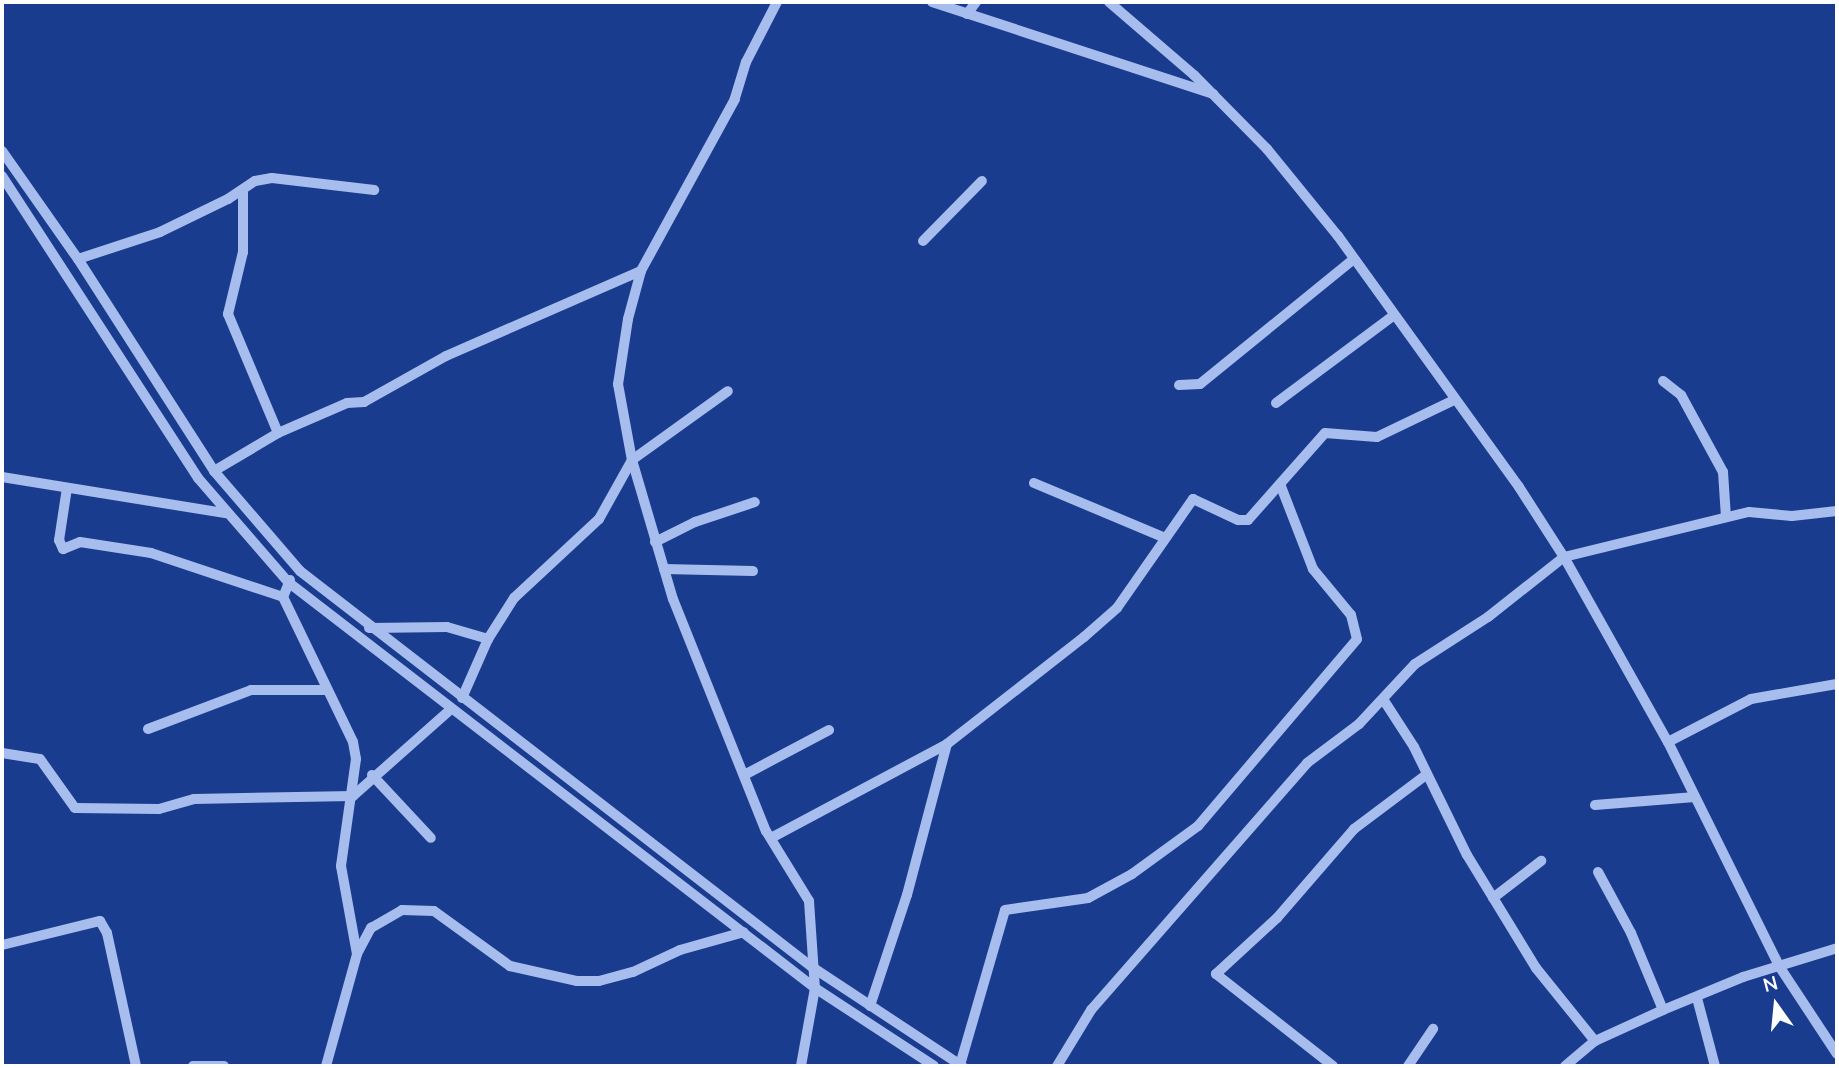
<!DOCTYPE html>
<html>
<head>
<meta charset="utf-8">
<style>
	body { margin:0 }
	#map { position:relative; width:1839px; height:1068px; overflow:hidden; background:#1a3c8e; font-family:"Nunito Sans",sans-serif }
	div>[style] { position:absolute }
	.minor>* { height:10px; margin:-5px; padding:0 5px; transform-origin:5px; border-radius:5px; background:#a7bdee }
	span { translate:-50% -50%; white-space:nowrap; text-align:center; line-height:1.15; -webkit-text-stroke:7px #1a3c8e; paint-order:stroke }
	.frame { position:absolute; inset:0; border:4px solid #fff; pointer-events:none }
	.north { position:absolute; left:1741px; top:970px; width:70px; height:70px; -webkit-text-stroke:5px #1a3c8e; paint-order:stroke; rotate:345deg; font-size:19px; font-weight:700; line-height:28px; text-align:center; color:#fff }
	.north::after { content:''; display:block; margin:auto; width:24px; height:32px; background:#fff; clip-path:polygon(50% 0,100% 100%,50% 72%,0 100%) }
</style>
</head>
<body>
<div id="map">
	<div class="minor">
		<i style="left:777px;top:2px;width:68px;rotate:117.3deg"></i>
		<i style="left:746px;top:62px;width:39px;rotate:107deg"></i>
		<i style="left:735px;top:99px;width:196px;rotate:118.7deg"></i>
		<i style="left:641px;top:271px;width:50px;rotate:105.2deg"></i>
		<i style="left:628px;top:319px;width:66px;rotate:98.7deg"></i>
		<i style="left:618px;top:384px;width:77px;rotate:79.6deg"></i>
		<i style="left:632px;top:460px;width:145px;rotate:73.6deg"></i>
		<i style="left:673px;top:599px;width:250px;rotate:68.2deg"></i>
		<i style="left:766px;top:831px;width:82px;rotate:58.4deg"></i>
		<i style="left:809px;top:901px;width:87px;rotate:86.1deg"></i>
		<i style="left:815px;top:988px;width:79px;rotate:100.2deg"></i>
		<i style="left:932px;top:2px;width:296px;rotate:18.1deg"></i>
		<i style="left:1109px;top:2px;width:112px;rotate:40.7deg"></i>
		<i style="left:1194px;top:75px;width:104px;rotate:45.4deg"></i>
		<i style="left:1267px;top:149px;width:112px;rotate:50.8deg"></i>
		<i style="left:1338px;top:236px;width:309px;rotate:54.2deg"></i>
		<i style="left:1519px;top:487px;width:83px;rotate:57.3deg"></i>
		<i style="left:1564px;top:557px;width:212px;rotate:60.7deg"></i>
		<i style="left:1668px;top:742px;width:250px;rotate:63.6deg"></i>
		<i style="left:1779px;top:966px;width:105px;rotate:56.6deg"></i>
		<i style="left:967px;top:14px;width:15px;rotate:-53deg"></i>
		<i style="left:2px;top:151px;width:132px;rotate:54.9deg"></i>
		<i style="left:78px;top:259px;width:252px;rotate:57.3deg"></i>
		<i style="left:214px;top:471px;width:132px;rotate:49.3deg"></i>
		<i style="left:300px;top:571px;width:647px;rotate:37.72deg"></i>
		<i style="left:812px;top:967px;width:180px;rotate:33.4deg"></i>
		<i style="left:2px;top:176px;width:360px;rotate:57deg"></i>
		<i style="left:198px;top:478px;width:138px;rotate:49.1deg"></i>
		<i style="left:288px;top:582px;width:665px;rotate:37.61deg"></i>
		<i style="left:815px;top:988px;width:142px;rotate:33.2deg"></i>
		<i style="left:243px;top:190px;width:62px;rotate:90deg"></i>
		<i style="left:243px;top:252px;width:64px;rotate:103.6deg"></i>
		<i style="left:228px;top:314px;width:129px;rotate:67.2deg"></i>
		<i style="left:923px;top:241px;width:84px;rotate:-45.5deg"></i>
		<i style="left:78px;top:259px;width:86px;rotate:-18.2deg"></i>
		<i style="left:160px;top:232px;width:76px;rotate:-25.9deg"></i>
		<i style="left:228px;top:199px;width:32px;rotate:-34deg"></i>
		<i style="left:255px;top:181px;width:17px;rotate:-10deg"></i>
		<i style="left:272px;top:178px;width:103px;rotate:6.7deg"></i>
		<i style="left:1663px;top:381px;width:23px;rotate:38deg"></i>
		<i style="left:1681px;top:395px;width:88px;rotate:61.4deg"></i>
		<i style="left:1723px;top:472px;width:45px;rotate:86.2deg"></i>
		<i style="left:1179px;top:385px;width:21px;rotate:-3deg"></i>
		<i style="left:1200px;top:384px;width:198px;rotate:-39.1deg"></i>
		<i style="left:1276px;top:403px;width:147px;rotate:-36.7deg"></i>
		<i style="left:214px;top:471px;width:74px;rotate:-30.7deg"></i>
		<i style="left:278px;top:433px;width:75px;rotate:-23.5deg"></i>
		<i style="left:347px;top:403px;width:17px;rotate:-3deg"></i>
		<i style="left:364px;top:402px;width:94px;rotate:-29.3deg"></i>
		<i style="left:446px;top:356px;width:213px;rotate:-23.6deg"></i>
		<i style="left:2px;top:477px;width:226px;rotate:9.2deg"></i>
		<i style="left:1034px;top:483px;width:140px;rotate:22.7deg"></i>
		<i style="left:67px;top:488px;width:53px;rotate:98.7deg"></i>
		<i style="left:59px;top:540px;width:10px;rotate:66deg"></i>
		<i style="left:63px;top:549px;width:18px;rotate:-22deg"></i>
		<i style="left:80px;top:542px;width:72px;rotate:8.8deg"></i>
		<i style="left:151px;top:553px;width:139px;rotate:18.4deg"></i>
		<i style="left:655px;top:542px;width:45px;rotate:-26.6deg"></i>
		<i style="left:695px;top:522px;width:63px;rotate:-18.4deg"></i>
		<i style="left:664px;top:569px;width:89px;rotate:1.3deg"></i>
		<i style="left:290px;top:580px;width:18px;rotate:112deg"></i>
		<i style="left:283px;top:597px;width:161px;rotate:64.2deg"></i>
		<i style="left:353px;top:742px;width:17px;rotate:80deg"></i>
		<i style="left:356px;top:759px;width:108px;rotate:98deg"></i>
		<i style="left:341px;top:866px;width:89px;rotate:79.7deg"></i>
		<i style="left:369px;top:628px;width:78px;rotate:-0.7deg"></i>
		<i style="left:447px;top:627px;width:43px;rotate:16.3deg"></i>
		<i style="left:462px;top:698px;width:64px;rotate:-66.2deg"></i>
		<i style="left:488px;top:639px;width:49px;rotate:-57.6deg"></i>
		<i style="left:514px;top:598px;width:116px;rotate:-42.9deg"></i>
		<i style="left:599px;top:519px;width:68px;rotate:-60.8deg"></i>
		<i style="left:632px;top:460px;width:118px;rotate:-35.7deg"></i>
		<i style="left:1383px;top:699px;width:57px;rotate:57.1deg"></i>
		<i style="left:1414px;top:747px;width:120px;rotate:63.9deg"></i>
		<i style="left:1467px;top:855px;width:132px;rotate:58.6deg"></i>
		<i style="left:1536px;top:968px;width:94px;rotate:51.1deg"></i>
		<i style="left:148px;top:729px;width:110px;rotate:-20.7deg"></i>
		<i style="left:251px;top:690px;width:75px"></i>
		<i style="left:1668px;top:742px;width:93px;rotate:-27.4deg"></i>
		<i style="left:1751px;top:699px;width:87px;rotate:-9.9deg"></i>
		<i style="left:2px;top:753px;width:38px;rotate:9deg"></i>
		<i style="left:40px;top:759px;width:60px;rotate:54.5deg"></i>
		<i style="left:75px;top:808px;width:84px;rotate:0.7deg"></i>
		<i style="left:159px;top:809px;width:36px;rotate:-16deg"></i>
		<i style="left:194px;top:799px;width:159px;rotate:-1.1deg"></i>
		<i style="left:353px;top:796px;width:130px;rotate:-41.6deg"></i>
		<i style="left:746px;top:774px;width:94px;rotate:-27.9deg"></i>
		<i style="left:372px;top:775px;width:86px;rotate:46.9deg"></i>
		<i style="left:1595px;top:805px;width:100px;rotate:-4.6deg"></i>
		<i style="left:771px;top:838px;width:200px;rotate:-28.1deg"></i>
		<i style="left:947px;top:744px;width:174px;rotate:-38deg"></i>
		<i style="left:1084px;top:637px;width:44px;rotate:-41.3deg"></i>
		<i style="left:1117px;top:608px;width:133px;rotate:-55.1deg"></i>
		<i style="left:1193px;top:499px;width:50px;rotate:25deg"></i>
		<i style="left:1238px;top:520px;width:10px"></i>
		<i style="left:1248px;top:520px;width:116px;rotate:-48.5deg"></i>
		<i style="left:1325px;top:433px;width:52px;rotate:4.4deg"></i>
		<i style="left:1377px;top:437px;width:85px;rotate:-25.7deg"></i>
		<i style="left:1598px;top:872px;width:69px;rotate:61.6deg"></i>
		<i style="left:1631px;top:933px;width:83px;rotate:67.4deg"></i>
		<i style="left:1493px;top:898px;width:61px;rotate:-37.6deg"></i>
		<i style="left:2px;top:945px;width:101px;rotate:-13.8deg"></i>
		<i style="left:100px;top:921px;width:14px;rotate:60deg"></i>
		<i style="left:107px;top:933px;width:136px;rotate:77.7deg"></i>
		<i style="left:1697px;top:998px;width:70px;rotate:75.2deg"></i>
		<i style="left:870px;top:1006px;width:117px;rotate:-71.6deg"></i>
		<i style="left:907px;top:895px;width:156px;rotate:-75.2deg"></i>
		<i style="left:960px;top:1065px;width:161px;rotate:-73.8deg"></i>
		<i style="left:1005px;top:910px;width:84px;rotate:-8.2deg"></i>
		<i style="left:1088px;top:898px;width:50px;rotate:-28.6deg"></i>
		<i style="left:1132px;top:874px;width:82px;rotate:-36deg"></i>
		<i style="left:1198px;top:826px;width:245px;rotate:-49.6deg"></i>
		<i style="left:1357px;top:639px;width:25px;rotate:-104deg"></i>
		<i style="left:1351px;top:615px;width:60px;rotate:-129.6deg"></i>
		<i style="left:1313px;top:569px;width:91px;rotate:-111.2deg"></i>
		<i style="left:193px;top:1066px;width:31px"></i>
		<i style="left:326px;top:1066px;width:116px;rotate:-74.5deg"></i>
		<i style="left:357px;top:954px;width:30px;rotate:-62deg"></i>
		<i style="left:371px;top:928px;width:36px;rotate:-30deg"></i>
		<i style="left:402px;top:910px;width:32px;rotate:2deg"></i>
		<i style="left:434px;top:911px;width:94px;rotate:35.9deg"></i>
		<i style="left:510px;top:966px;width:69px;rotate:12.6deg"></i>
		<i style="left:577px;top:981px;width:22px"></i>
		<i style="left:599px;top:981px;width:35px;rotate:-15deg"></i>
		<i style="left:633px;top:972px;width:52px;rotate:-25.1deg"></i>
		<i style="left:680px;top:950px;width:66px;rotate:-15.7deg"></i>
		<i style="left:1057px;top:1066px;width:66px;rotate:-58.7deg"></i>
		<i style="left:1091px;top:1010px;width:328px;rotate:-48.8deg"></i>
		<i style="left:1307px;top:763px;width:65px;rotate:-36.9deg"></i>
		<i style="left:1359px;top:724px;width:82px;rotate:-47deg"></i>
		<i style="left:1415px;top:664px;width:87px;rotate:-32.8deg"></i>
		<i style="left:1488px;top:617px;width:97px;rotate:-38.3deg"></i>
		<i style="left:1564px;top:557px;width:190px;rotate:-13.7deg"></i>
		<i style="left:1749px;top:512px;width:43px;rotate:5.3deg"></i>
		<i style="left:1792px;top:516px;width:45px;rotate:-6.3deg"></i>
		<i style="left:1333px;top:1066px;width:149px;rotate:-141.8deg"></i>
		<i style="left:1216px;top:974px;width:83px;rotate:-42.6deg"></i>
		<i style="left:1277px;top:918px;width:118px;rotate:-49.1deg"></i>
		<i style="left:1354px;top:829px;width:90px;rotate:-36.9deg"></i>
		<i style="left:1408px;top:1066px;width:45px;rotate:-56deg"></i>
		<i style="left:1565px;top:1066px;width:39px;rotate:-40deg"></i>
		<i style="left:1595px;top:1041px;width:75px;rotate:-24.5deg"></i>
		<i style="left:1663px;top:1010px;width:87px;rotate:-22.4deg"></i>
		<i style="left:1743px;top:977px;width:98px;rotate:-17.1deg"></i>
	</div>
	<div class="frame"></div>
	<div class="north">N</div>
</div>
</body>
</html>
